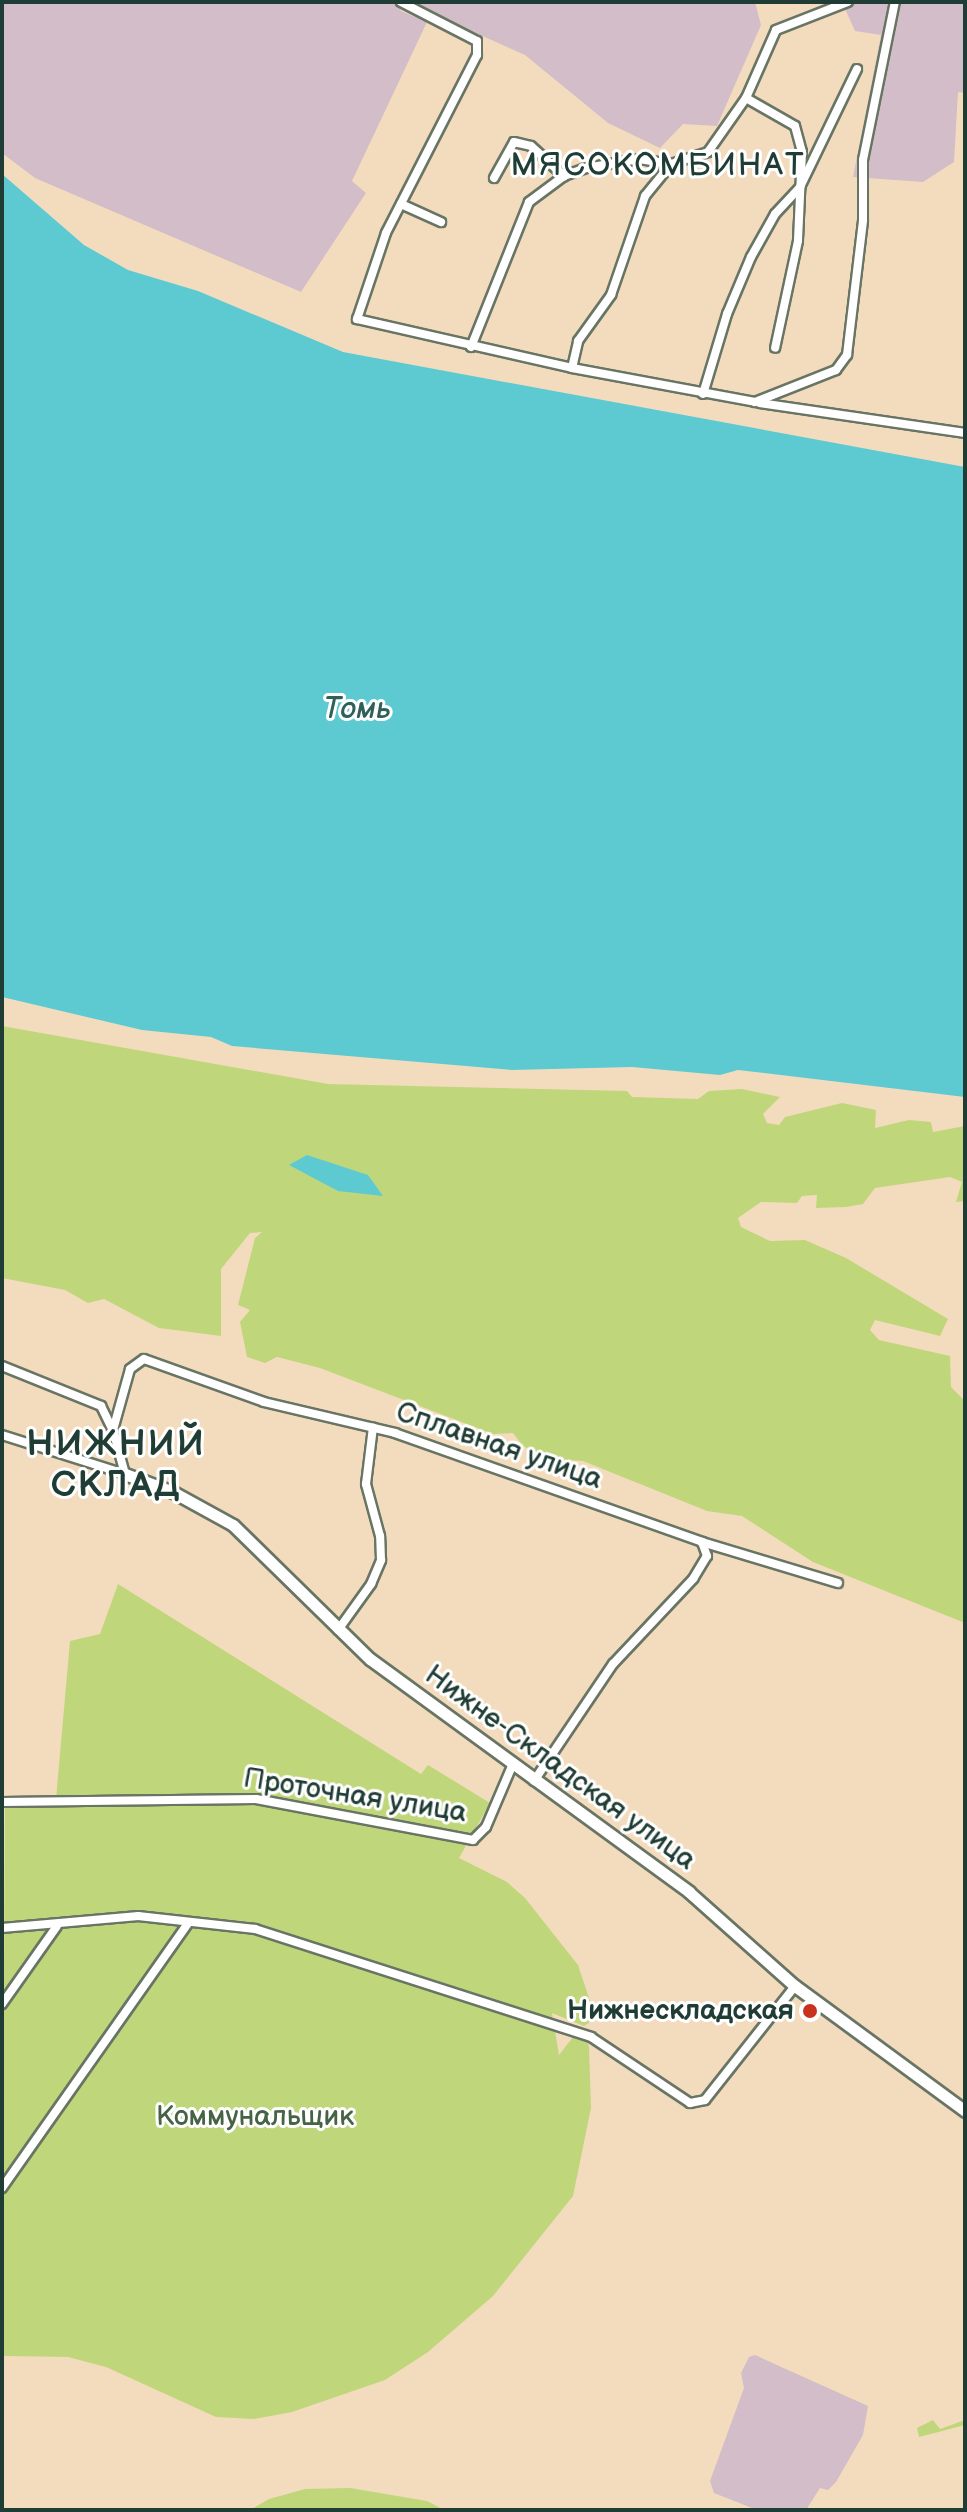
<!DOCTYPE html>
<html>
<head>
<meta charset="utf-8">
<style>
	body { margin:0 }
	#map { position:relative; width:967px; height:2512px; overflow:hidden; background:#f3dcbe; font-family:"Balsamiq Sans",sans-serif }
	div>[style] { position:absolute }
	.industrial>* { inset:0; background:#d2bdc8 }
	.green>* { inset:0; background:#c0d67a }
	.water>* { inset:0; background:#5dcad2 }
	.roads { filter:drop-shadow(2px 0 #697564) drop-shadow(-2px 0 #697564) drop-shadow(0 2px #697564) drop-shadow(0 -2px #697564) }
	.street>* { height:8px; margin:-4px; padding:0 4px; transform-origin:4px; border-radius:4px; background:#fff }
	.secondary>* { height:11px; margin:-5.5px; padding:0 5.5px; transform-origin:5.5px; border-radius:5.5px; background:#fff }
	.dots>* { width:22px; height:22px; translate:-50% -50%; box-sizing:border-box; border:4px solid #fff; border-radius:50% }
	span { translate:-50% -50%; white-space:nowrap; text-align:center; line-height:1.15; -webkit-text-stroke:6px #fff; paint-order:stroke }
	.street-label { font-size:28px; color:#1f3d34 }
	.poi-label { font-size:28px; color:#1f3d34; font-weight:700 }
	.right { translate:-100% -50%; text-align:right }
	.park-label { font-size:28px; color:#476346 }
	.water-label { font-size:30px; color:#2e605c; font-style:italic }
	.quarter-label { font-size:32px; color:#1f3d34; letter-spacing:2px }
	.district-label { font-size:36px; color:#1f3d34; font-weight:700; letter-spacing:2px }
	.frame { position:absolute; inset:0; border:4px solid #1f3d34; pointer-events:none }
</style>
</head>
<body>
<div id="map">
	<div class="industrial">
		<i style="clip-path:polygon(2px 2px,396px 2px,401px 11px,427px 22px,352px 181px,366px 193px,301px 292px,35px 178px,2px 153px)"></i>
		<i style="clip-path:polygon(406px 2px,755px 2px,761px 25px,717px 126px,683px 124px,660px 148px,608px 123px,525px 55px)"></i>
		<i style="clip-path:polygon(842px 2px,965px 2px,965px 93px,958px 92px,954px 162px,923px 182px,853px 177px,881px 35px,855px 31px)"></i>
		<i style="clip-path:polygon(755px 2355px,868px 2406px,863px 2435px,836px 2482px,828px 2490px,820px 2488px,806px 2510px,757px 2510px,714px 2493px,710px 2481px,744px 2388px,741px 2373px,749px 2357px)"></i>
	</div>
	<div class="green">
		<i style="clip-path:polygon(2px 1026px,328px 1084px,627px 1091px,632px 1097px,698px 1099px,709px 1091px,742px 1089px,780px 1097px,763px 1114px,767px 1123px,779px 1125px,785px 1117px,842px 1103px,876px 1110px,875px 1128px,909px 1120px,931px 1122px,933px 1132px,965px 1126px,965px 1201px,956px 1202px,962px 1182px,950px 1177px,875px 1188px,863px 1204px,846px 1207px,816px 1208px,817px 1195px,802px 1196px,797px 1203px,761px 1202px,738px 1218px,741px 1227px,770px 1241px,805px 1240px,846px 1258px,948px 1319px,940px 1336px,875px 1320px,870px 1330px,879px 1340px,950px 1356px,951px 1387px,965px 1401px,965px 1623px,813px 1562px,742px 1516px,707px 1511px,583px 1461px,546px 1459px,523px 1446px,513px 1433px,493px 1434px,320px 1368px,277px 1357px,265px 1363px,247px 1357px,240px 1322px,250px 1310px,238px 1305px,255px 1238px,262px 1232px,250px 1233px,221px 1269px,221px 1336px,159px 1328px,104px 1299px,88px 1303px,65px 1290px,2px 1278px)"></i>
		<i style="clip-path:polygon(118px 1584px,421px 1774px,428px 1765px,490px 1803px,459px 1858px,507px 1882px,525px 1898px,578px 1965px,590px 2001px,593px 2020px,584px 2026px,552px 2013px,559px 2055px,573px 2037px,586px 2038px,589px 2047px,591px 2108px,573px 2196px,493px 2296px,428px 2352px,385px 2380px,292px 2412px,254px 2419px,216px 2417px,106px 2367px,68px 2357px,2px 2356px,5px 1799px,56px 1799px,70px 1641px,100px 1634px)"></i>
		<i style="clip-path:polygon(933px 2420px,940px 2429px,965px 2420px,965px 2425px,919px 2437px,917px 2428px)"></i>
		<i style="clip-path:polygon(350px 2488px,427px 2501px,444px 2510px,250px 2510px,269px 2499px,305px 2489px)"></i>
	</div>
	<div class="water">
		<i style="clip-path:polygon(2px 174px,84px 245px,128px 270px,198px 291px,343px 352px,965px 467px,965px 1097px,738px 1070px,720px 1075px,632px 1067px,512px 1070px,232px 1046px,211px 1037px,142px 1030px,2px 997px)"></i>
		<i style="clip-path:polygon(307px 1155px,368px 1175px,383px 1196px,338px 1191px,289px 1165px)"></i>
	</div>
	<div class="roads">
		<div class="street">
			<i style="left:401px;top:2px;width:85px;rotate:27.2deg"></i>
			<i style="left:477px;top:41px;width:14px;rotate:90deg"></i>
			<i style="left:477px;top:55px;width:200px;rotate:117.1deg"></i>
			<i style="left:386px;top:233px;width:91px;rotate:108.6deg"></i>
			<i style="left:357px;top:319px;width:221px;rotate:12.8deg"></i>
			<i style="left:572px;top:368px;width:186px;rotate:10.5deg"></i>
			<i style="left:755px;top:402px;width:87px;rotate:-21.6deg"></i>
			<i style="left:836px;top:370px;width:19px;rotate:-54deg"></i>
			<i style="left:847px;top:355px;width:136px;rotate:-83.2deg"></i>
			<i style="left:863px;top:220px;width:60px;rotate:-90deg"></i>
			<i style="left:863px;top:160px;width:161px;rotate:-78.6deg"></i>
			<i style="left:746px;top:98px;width:56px;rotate:29.7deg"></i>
			<i style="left:795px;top:126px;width:27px;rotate:75deg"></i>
			<i style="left:802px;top:152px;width:89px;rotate:92.6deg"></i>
			<i style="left:798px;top:241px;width:109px;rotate:102.1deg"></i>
			<i style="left:494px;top:178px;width:41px;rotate:-60.9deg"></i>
			<i style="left:514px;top:142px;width:17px;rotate:13deg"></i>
			<i style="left:531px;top:146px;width:45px;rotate:42.3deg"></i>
			<i style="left:401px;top:204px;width:44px;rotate:24.2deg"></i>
			<i style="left:471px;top:347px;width:156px;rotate:-68.2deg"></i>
			<i style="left:529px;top:202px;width:44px;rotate:-36.6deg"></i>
			<i style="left:564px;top:176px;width:23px;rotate:-20deg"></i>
			<i style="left:586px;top:168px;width:54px;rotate:-9.6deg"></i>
			<i style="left:639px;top:159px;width:32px;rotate:9deg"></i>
			<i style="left:572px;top:368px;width:28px;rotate:-77deg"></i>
			<i style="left:578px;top:341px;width:57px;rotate:-54.3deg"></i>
			<i style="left:611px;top:295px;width:105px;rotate:-71deg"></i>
			<i style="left:645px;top:196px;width:41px;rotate:-50.9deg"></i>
			<i style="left:671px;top:164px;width:39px;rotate:-18deg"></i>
			<i style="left:708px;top:152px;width:66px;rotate:-54.9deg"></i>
			<i style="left:746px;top:98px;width:74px;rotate:-66.2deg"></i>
			<i style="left:776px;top:30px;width:77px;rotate:-21.3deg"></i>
			<i style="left:703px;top:394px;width:84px;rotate:-73.3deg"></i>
			<i style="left:727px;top:314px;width:62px;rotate:-67.2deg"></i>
			<i style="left:751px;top:257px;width:49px;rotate:-60.8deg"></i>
			<i style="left:775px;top:214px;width:37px;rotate:-47deg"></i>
			<i style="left:800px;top:187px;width:131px;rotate:-64.2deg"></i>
			<i style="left:760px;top:403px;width:207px;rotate:8.3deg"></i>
			<i style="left:2px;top:1366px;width:107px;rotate:22deg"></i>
			<i style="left:101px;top:1406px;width:25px;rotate:64deg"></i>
			<i style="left:2px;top:1435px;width:129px;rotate:17.6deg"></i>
			<i style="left:125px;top:1474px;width:46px;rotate:-105.3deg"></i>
			<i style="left:113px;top:1430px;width:63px;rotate:-74.4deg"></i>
			<i style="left:130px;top:1369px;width:17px;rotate:-36deg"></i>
			<i style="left:144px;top:1359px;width:127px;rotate:19.7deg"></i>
			<i style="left:264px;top:1402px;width:135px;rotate:13.3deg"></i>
			<i style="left:395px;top:1433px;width:326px;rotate:19.5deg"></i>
			<i style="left:702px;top:1542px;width:142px;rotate:16.8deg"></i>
			<i style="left:338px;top:1630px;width:57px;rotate:-54.3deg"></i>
			<i style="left:371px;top:1584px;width:26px;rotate:-67deg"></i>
			<i style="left:381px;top:1560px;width:24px;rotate:-92deg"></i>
			<i style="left:380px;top:1536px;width:54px;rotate:-105.1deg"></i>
			<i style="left:366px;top:1484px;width:57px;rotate:-83deg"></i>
			<i style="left:534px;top:1781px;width:141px;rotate:-56deg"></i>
			<i style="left:613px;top:1664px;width:117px;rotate:-46.7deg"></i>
			<i style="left:693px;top:1579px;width:27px;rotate:-59deg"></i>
			<i style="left:707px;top:1556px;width:15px;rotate:-110deg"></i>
			<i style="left:2px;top:1802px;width:254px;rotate:-0.7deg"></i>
			<i style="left:256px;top:1799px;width:221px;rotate:10.7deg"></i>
			<i style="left:473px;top:1840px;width:18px;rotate:-45deg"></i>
			<i style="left:486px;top:1827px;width:66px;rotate:-66.9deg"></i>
			<i style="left:2px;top:1928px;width:137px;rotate:-5deg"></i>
			<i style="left:138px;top:1916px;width:118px;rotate:6.3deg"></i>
			<i style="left:255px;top:1929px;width:353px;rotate:17.8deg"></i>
			<i style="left:591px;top:2037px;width:119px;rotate:33.7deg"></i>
			<i style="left:690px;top:2103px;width:15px;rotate:-11deg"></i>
			<i style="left:705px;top:2100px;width:145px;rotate:-51.7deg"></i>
			<i style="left:2px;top:2004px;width:95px;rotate:-54.8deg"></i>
			<i style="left:2px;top:2188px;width:324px;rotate:-54.9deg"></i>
		</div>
		<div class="secondary">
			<i style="left:125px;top:1474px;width:51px;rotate:20.6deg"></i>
			<i style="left:173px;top:1492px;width:68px;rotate:28.8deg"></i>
			<i style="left:233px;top:1525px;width:192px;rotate:44.4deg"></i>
			<i style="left:370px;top:1659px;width:395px;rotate:36.1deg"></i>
			<i style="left:689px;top:1892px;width:142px;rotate:41.6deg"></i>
			<i style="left:795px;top:1986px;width:211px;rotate:36.3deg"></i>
		</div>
	</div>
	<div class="dots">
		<i style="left:810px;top:2011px;background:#c8321e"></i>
	</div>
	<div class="street-label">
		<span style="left:499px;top:1446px;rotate:19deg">Сплавная улица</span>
		<span style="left:560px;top:1768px;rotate:36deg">Нижне-Складская улица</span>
		<span style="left:355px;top:1796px;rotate:9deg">Проточная улица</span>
	</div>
	<div class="poi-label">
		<span class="right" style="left:794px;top:2011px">Нижнескладская</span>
	</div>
	<div class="park-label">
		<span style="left:255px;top:2117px">Коммунальщик</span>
	</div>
	<div class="water-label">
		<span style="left:357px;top:709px">Томь</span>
	</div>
	<div class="quarter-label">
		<span style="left:658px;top:166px">МЯСОКОМБИНАТ</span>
	</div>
	<div class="district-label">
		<span style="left:116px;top:1465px">НИЖНИЙ<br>СКЛАД</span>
	</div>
	<div class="frame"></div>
</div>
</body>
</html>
